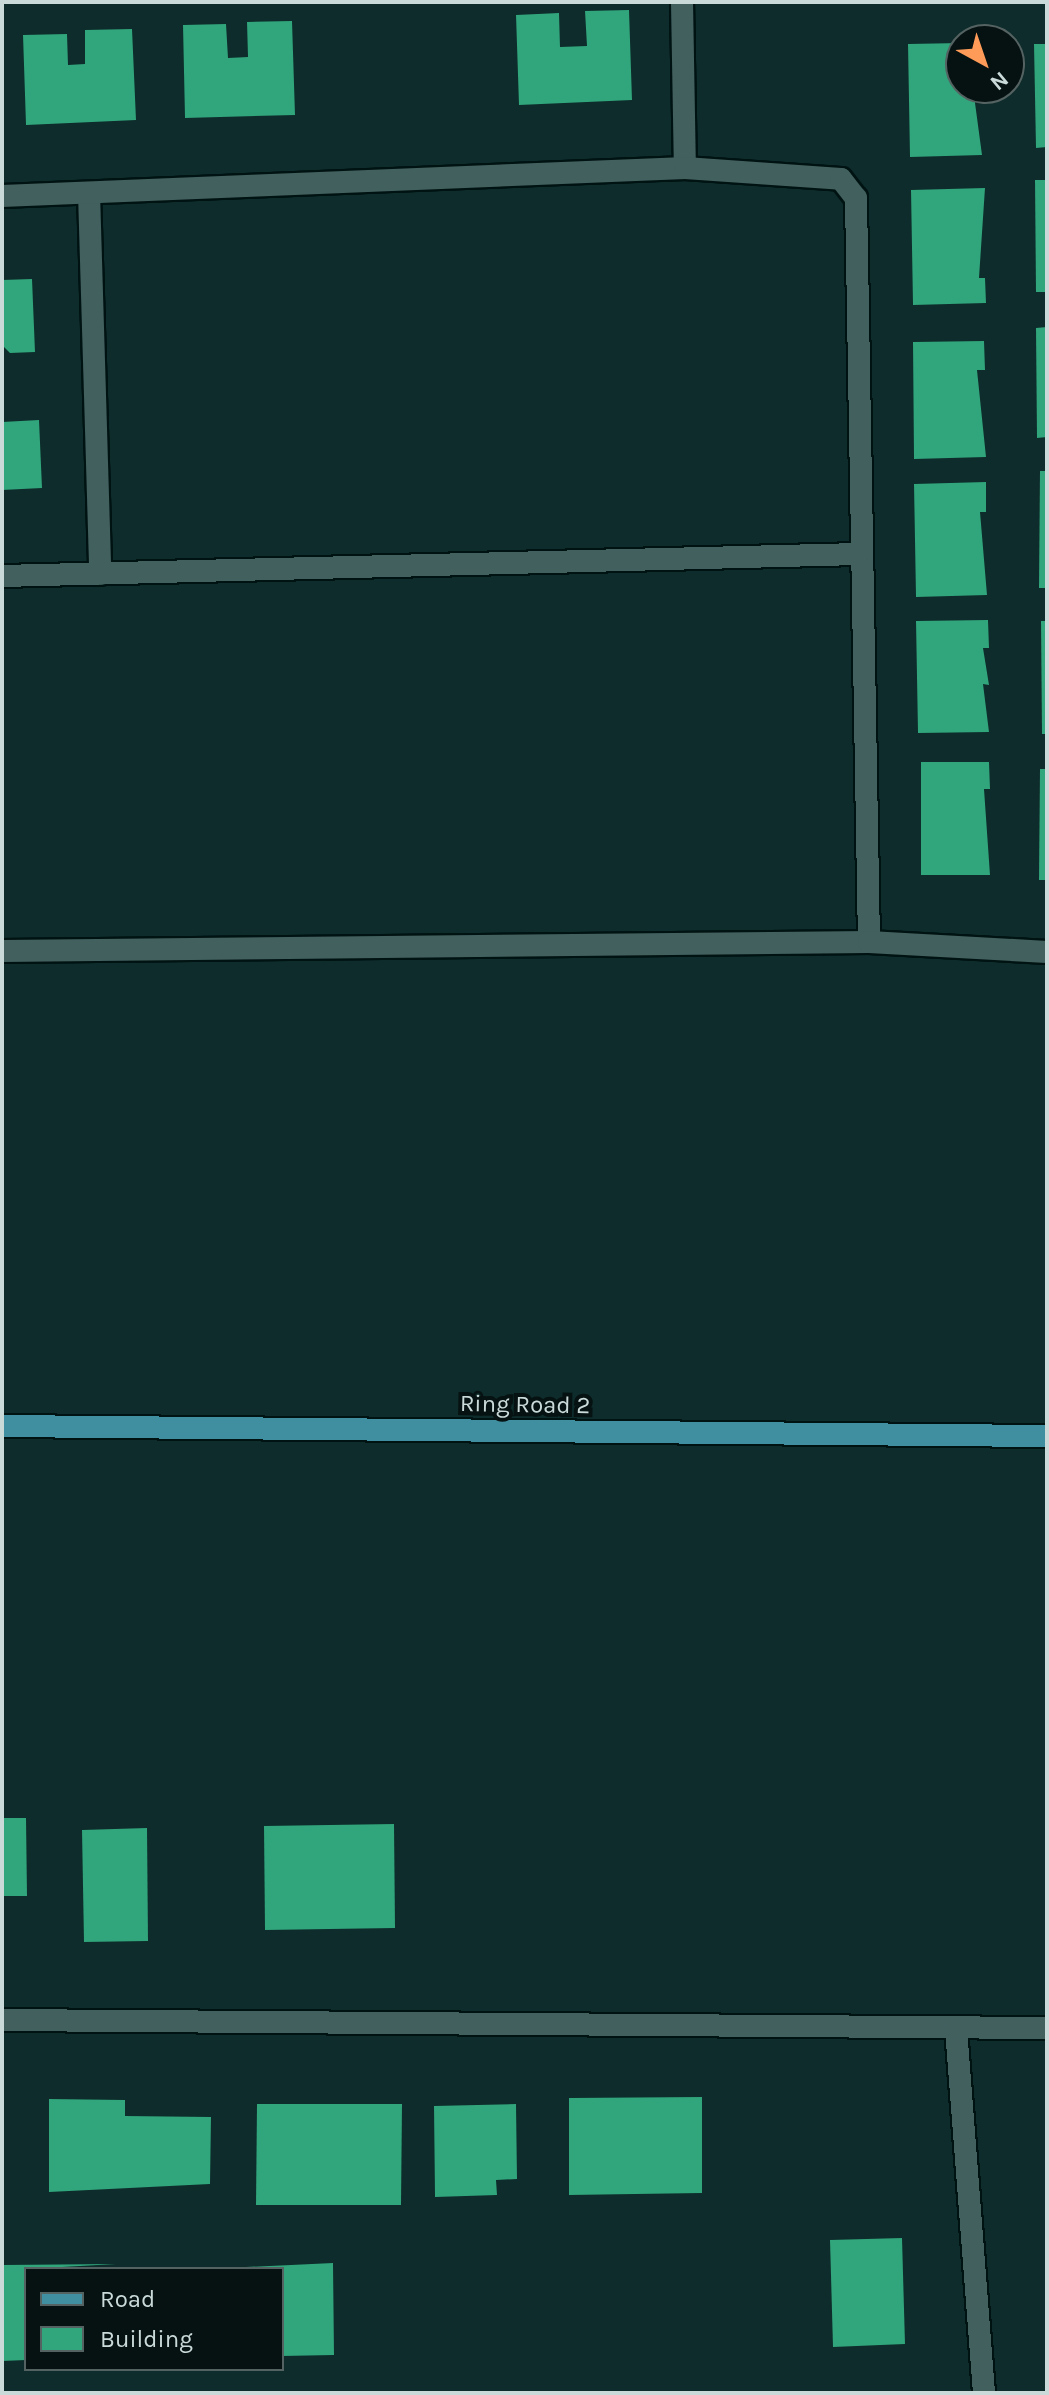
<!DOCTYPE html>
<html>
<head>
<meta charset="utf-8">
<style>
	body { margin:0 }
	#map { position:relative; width:1049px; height:2395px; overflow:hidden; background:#0d2c2b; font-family:Karla,sans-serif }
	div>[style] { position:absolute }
	.building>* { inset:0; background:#31a57b }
	.roads { filter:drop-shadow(2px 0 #001313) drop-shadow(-2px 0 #001313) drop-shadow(0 2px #001313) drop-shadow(0 -2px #001313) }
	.minor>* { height:22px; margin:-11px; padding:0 11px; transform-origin:11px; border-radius:11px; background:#41605e }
	.primary>* { height:22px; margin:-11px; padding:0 11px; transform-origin:11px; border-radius:11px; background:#408fa1 }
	span { translate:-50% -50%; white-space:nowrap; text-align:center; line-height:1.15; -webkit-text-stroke:8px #061211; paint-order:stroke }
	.street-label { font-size:24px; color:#c9dad8 }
	.frame { position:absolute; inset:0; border:4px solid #c9dad8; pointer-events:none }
	.legend { position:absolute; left:24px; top:2267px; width:260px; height:104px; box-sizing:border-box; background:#061211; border:2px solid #546261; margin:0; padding:10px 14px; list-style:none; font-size:24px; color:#c9dad8 }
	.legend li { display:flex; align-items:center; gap:16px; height:40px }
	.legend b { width:40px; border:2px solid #546261 }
	.north { position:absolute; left:945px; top:24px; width:80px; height:80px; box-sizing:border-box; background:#061211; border:2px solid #546261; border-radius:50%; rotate:140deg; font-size:22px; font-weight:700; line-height:32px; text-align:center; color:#c9dad8 }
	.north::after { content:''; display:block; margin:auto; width:28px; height:36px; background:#fe9b59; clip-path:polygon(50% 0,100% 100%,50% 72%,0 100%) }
</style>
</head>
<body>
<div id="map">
	<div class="building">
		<i style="clip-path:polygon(629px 10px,632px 100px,519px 105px,516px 15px,559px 13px,560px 47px,587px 46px,585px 11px)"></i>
		<i style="clip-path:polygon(292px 21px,295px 115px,185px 118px,183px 25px,226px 24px,228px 58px,248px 57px,247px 22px)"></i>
		<i style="clip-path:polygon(132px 29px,136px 120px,26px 125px,23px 35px,67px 34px,68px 65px,85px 64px,85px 30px)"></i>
		<i style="clip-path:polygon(961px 43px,961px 88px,973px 88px,982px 155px,910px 157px,908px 44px)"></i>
		<i style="clip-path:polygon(1034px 44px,1047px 44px,1047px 147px,1036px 148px)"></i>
		<i style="clip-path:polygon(1035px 180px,1047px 180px,1047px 292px,1036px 292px)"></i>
		<i style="clip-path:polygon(985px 188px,979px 278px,985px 278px,986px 303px,913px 305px,911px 190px)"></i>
		<i style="clip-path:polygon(32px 279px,35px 352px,10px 353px,2px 345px,2px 280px)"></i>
		<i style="clip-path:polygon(1047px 327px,1047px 437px,1037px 438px,1036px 328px)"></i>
		<i style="clip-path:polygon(984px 341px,985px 370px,977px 370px,986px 457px,914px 459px,913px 342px)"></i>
		<i style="clip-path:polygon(39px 420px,42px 488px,2px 490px,2px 422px)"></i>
		<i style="clip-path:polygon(1040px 471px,1047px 471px,1047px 588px,1039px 588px)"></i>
		<i style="clip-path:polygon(986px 482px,986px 512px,980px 512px,987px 595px,916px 597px,914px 484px)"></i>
		<i style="clip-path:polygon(988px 620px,989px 648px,983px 648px,989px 685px,983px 684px,989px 732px,918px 733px,916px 621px)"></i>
		<i style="clip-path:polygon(1041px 621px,1047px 621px,1047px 734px,1042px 734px)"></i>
		<i style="clip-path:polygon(921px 762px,989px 762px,990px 789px,984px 789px,990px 875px,921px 875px)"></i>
		<i style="clip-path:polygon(1040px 769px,1047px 769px,1047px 880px,1039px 880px)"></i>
		<i style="clip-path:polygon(2px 1818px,26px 1818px,27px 1896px,2px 1896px)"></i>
		<i style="clip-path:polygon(394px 1824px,395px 1928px,265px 1930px,264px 1826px)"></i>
		<i style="clip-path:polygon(147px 1828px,148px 1941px,84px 1942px,82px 1830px)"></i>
		<i style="clip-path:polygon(702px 2097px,702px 2193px,569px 2195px,569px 2098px)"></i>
		<i style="clip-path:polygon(49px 2099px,125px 2100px,125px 2116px,211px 2117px,210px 2184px,49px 2192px)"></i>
		<i style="clip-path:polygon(257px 2104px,402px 2104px,401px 2205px,256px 2205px)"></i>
		<i style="clip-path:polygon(516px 2104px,517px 2179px,496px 2180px,497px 2195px,435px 2197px,434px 2106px)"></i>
		<i style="clip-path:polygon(902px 2238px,905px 2344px,833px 2347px,830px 2240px)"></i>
		<i style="clip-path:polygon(333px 2263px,334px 2355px,282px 2356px,282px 2269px,204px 2269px)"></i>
		<i style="clip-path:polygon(116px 2264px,26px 2269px,26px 2360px,2px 2361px,2px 2265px)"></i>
	</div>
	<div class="roads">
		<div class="minor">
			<i style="left:682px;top:2px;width:166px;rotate:89deg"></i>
			<i style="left:89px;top:193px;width:381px;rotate:88.3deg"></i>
			<i style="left:2px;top:196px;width:684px;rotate:-2.35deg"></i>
			<i style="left:685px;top:168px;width:156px;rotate:4deg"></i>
			<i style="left:841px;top:179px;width:24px;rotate:52deg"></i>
			<i style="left:856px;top:198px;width:744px;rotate:89deg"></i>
			<i style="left:2px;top:576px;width:855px;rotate:-1.47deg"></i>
			<i style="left:2px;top:951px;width:867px;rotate:-0.59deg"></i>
			<i style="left:869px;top:942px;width:178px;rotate:3.2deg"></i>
			<i style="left:2px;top:2020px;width:1045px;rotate:0.44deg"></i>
			<i style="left:956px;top:2029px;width:365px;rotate:85.6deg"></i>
		</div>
		<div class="primary">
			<i style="left:2px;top:1426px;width:1045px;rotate:0.55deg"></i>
		</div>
	</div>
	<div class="street-label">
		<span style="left:525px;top:1405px;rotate:1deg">Ring Road 2</span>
	</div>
	<div class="frame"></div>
	<ul class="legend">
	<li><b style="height:10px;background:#408fa1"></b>Road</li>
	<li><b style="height:22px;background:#31a57b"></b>Building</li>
	</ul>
	<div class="north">N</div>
</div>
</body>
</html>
